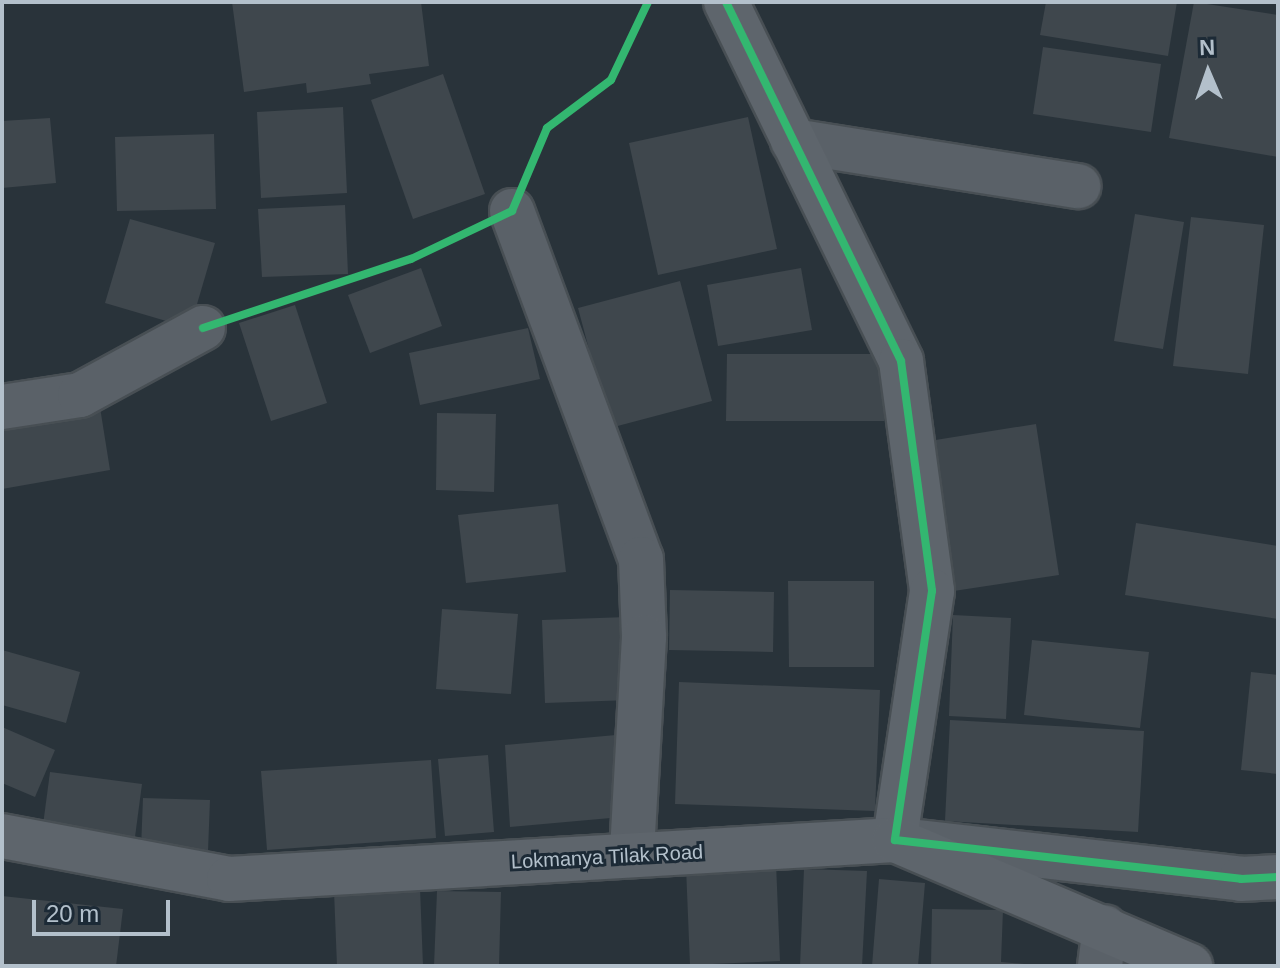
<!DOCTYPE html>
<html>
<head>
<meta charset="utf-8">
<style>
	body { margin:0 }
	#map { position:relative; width:1280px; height:968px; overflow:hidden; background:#29333a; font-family:Helvetica,sans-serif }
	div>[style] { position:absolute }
	.building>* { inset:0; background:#3f474d }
	.roads { filter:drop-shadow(2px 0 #484f54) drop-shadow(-2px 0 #484f54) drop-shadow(0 2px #484f54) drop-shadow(0 -2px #484f54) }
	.street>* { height:44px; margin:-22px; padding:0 22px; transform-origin:22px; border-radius:22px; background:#5a6168 }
	.secondary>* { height:44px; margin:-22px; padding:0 22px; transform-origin:22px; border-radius:22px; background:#5e656c }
	.cycleway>* { height:8px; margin:-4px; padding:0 4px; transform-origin:4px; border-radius:4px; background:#33b770 }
	span { translate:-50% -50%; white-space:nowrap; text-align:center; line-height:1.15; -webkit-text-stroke:6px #1c2a36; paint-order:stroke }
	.street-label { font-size:20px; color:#b3c0cb }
	.frame { position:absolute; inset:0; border:4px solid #b3c0cb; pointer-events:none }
	.north { position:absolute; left:1168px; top:32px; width:80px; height:80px; -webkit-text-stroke:6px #1c2a36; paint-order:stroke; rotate:358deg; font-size:22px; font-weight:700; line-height:32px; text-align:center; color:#b3c0cb }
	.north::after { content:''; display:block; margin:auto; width:28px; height:36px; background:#b3c0cb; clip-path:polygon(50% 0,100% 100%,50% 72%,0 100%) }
	.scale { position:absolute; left:32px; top:900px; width:138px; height:36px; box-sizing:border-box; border:4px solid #b3c0cb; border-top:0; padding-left:10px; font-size:24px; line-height:28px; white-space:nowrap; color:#b3c0cb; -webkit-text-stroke:6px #1c2a36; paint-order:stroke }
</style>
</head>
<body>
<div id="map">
	<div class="building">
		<i style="clip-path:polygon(232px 2px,421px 2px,429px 66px,369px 74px,371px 84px,307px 93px,306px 83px,244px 92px)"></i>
		<i style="clip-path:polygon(1046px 2px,1177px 2px,1168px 56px,1040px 35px)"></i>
		<i style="clip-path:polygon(1194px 2px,1278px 15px,1278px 157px,1169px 138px)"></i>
		<i style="clip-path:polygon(1043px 47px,1161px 64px,1151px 132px,1033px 114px)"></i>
		<i style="clip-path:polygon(443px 74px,485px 194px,413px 219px,371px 100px)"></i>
		<i style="clip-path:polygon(343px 107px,347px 193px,261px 198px,257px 112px)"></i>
		<i style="clip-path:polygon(748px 117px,777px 249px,658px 275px,629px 143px)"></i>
		<i style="clip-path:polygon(50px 118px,56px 183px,2px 188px,2px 121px)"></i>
		<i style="clip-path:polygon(214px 134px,216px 209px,117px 211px,115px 137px)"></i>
		<i style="clip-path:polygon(345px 205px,348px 274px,262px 277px,258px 209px)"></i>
		<i style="clip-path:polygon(1135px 214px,1184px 222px,1163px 349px,1114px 341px)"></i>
		<i style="clip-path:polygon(1191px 217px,1264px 225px,1248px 374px,1173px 366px)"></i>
		<i style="clip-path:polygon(130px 219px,215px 243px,190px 328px,105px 303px)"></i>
		<i style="clip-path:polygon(421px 268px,442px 326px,370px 353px,348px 295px)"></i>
		<i style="clip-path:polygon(801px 268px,812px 330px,718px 346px,707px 285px)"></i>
		<i style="clip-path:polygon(680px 281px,712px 401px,610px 428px,578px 308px)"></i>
		<i style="clip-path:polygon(295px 305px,327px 403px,271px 421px,239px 323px)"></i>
		<i style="clip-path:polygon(528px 328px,540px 379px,420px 405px,409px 353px)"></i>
		<i style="clip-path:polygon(727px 354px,884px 354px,884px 421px,726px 421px)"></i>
		<i style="clip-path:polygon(99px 401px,110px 470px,2px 489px,2px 417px)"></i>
		<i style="clip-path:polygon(437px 413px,496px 414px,494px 492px,436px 490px)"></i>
		<i style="clip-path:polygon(1036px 424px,1059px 575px,947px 592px,923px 442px)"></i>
		<i style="clip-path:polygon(558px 504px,566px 572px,466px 583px,458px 515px)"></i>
		<i style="clip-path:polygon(1136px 523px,1278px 546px,1278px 619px,1125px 595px)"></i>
		<i style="clip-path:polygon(788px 581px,874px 581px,874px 667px,789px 667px)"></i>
		<i style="clip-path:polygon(670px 590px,774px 592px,773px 652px,669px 650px)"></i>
		<i style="clip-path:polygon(442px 609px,518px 614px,511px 694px,436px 689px)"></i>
		<i style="clip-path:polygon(953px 615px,1011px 618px,1006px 719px,949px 716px)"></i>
		<i style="clip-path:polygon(627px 617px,630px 700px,545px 703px,542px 620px)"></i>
		<i style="clip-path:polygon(1032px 640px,1149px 652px,1140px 728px,1024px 715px)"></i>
		<i style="clip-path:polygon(2px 650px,80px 672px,66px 723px,2px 705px)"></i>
		<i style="clip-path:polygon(1251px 672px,1278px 675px,1278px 774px,1241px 770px)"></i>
		<i style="clip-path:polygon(679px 682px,880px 690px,875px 811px,675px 804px)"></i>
		<i style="clip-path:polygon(950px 720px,1144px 731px,1138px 832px,945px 821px)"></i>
		<i style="clip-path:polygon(2px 727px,55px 750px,35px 797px,2px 783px)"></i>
		<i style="clip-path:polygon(627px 734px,622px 817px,510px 827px,505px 745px)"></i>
		<i style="clip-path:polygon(488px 755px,494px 832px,445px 836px,438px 759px)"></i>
		<i style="clip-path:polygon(431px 760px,436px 838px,267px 850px,261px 771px)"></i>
		<i style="clip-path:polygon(50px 772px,142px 784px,135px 837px,43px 825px)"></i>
		<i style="clip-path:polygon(143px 798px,210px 800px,208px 851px,141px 849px)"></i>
		<i style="clip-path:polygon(776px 863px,780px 961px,690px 965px,686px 867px)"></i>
		<i style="clip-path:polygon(804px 869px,867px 871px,862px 966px,800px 966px)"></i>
		<i style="clip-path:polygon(879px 879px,925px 883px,918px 966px,872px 966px)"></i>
		<i style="clip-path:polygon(420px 888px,423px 966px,337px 966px,334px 891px)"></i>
		<i style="clip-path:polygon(437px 891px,501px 892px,499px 966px,434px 966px)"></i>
		<i style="clip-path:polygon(2px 896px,123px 909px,116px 966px,2px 966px)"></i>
		<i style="clip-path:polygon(932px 909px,1003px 910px,1001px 962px,1048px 966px,931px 966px)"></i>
	</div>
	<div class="roads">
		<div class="street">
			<i style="left:793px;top:141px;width:289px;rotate:9deg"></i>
			<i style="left:512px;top:211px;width:371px;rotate:69.7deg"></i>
			<i style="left:641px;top:559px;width:78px;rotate:87.8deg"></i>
			<i style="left:644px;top:637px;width:218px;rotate:93.2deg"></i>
			<i style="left:2px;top:407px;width:79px;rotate:-8.7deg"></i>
			<i style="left:80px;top:395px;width:140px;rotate:-28.6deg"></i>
			<i style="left:910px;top:841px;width:333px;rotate:6.5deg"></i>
			<i style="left:1241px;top:879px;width:37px;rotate:-3deg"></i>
			<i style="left:1100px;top:966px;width:39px;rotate:-83deg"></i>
		</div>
		<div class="secondary">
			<i style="left:726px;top:2px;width:399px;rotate:64deg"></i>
			<i style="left:901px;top:361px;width:232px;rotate:82.3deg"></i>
			<i style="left:932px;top:591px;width:252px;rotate:98.5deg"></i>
			<i style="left:2px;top:836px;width:231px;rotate:10.7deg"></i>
			<i style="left:229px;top:879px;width:667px;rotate:-3.35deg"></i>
			<i style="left:895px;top:840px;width:321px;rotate:23.1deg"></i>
		</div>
	</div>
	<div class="cycleway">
		<i style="left:726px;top:2px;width:399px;rotate:64deg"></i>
		<i style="left:901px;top:361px;width:232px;rotate:82.3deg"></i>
		<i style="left:932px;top:591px;width:252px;rotate:98.5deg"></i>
		<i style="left:895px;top:840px;width:348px;rotate:6.4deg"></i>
		<i style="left:1241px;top:879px;width:37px;rotate:-3deg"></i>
		<i style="left:203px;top:328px;width:219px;rotate:-18.4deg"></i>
		<i style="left:411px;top:259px;width:112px;rotate:-25.4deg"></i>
		<i style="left:512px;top:211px;width:90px;rotate:-67.1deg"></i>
		<i style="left:547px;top:128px;width:80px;rotate:-36.9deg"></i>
		<i style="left:611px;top:80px;width:86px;rotate:-64.6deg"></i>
	</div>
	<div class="street-label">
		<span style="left:607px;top:857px;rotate:-3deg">Lokmanya Tilak Road</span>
	</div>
	<div class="frame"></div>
	<div class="north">N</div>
	<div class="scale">20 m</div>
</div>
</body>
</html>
